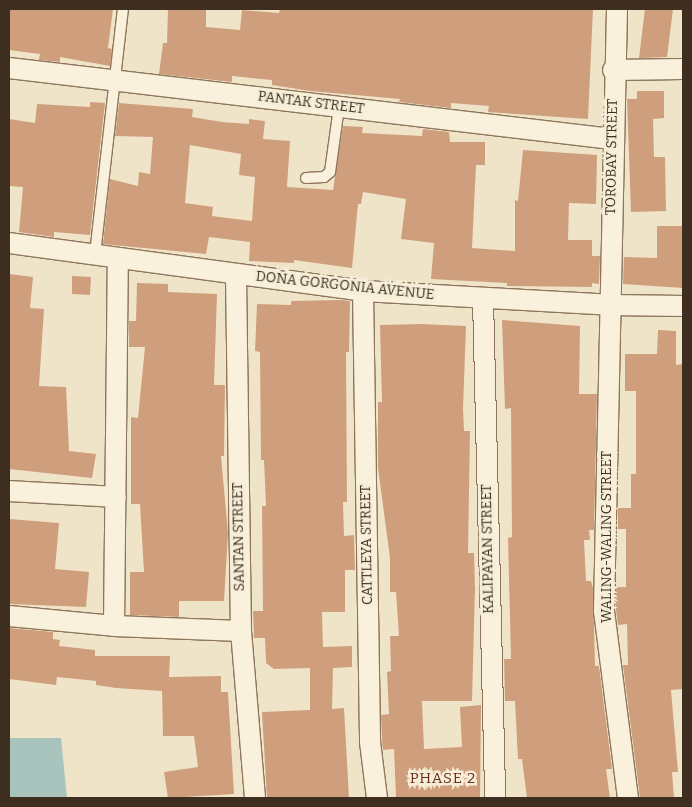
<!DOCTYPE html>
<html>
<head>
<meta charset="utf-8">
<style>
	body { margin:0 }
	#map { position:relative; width:692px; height:807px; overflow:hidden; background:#f0e4c8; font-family:Bitter,serif }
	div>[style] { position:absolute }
	.water>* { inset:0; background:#a9c4bc }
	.building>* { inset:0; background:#cf9f7d }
	.roads { filter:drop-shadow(1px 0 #8d765c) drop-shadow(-1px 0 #8d765c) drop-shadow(0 1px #8d765c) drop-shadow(0 -1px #8d765c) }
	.service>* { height:10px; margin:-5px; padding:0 5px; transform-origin:5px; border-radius:5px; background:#faf1dc }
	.minor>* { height:20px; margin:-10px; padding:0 10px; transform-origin:10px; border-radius:10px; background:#faf1dc }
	span { translate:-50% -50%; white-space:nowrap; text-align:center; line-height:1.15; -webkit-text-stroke:5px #f7eed8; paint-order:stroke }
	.street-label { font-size:14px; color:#3d2e20 }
	.neighbourhood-label { font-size:15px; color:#6b2e1e; letter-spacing:1px }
	.frame { position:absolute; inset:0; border:10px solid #3d2e20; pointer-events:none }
</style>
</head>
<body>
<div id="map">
	<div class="water">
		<i style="clip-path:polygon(9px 738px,61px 738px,67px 798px,10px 798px)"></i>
	</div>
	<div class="building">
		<i style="clip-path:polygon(9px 9px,113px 9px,108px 48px,112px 49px,110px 66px,60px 57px,60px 62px,39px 60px,40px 54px,9px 50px)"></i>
		<i style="clip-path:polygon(168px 9px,206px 9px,206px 27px,240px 30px,242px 10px,279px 13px,280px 9px,593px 9px,588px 119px,488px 112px,489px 106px,451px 103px,451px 108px,399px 102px,400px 99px,310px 91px,272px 85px,272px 80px,232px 76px,232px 82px,159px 74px,163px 43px,167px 43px)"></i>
		<i style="clip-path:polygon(645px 9px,673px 9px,667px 57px,639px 58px)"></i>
		<i style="clip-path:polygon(637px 91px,664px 91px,664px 118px,653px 119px,654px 157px,665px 157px,666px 211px,631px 212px,627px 99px,637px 99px)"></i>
		<i style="clip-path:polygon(90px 102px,105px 103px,90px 235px,54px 232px,54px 237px,19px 232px,23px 187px,9px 186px,9px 119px,35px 123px,37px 104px,90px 107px)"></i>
		<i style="clip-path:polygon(evenodd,119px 103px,193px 109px,192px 117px,222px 122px,249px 124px,249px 119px,265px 121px,263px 139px,290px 141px,287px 187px,333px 190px,343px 126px,363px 127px,362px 133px,422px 136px,423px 129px,449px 132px,450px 142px,485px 142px,485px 165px,476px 165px,472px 248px,515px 251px,515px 200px,518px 201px,523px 150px,597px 155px,596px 204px,569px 203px,568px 240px,592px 240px,592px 256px,600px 256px,599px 284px,592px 283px,592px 287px,507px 286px,507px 283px,431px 279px,434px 243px,401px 239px,406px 199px,363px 192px,361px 204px,358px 204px,352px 268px,294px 260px,294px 263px,249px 261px,250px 242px,209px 237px,206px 254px,103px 244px,110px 179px,138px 186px,139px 172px,150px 174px,153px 137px,115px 136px,119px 103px,190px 145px,241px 154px,239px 175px,255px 177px,252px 221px,212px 216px,213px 207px,185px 203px,190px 145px)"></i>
		<i style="clip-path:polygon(657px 226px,683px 226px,683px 288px,623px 284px,624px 257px,657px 258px)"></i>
		<i style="clip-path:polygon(9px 274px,33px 277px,30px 308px,44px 309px,39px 386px,66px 387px,69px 451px,96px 454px,92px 478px,9px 469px)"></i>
		<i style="clip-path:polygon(72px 276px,91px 277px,90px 295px,72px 294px)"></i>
		<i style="clip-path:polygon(137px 283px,168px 284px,168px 292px,217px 294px,214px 385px,225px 385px,224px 456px,221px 456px,228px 533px,224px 601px,179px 601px,179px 617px,130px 615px,130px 572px,144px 572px,140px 504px,131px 504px,131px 417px,138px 418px,145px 347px,129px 347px,129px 321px,136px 321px)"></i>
		<i style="clip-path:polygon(341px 300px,350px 301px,349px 352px,346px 352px,347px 502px,343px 502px,344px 536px,354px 535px,355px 570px,345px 570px,345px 612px,322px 612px,323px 647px,352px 646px,352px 667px,333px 668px,332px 709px,344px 708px,349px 798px,267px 798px,262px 712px,310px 710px,310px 668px,274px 669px,266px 663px,265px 638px,254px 638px,253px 611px,263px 611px,262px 506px,266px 506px,264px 460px,261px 460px,260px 352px,255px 351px,257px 304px,291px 305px,291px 301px)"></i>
		<i style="clip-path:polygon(502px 320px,580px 326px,579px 394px,597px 394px,594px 530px,589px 530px,590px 540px,584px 540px,586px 581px,591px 581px,593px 588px,595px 666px,599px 666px,612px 769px,606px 769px,610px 798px,527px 798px,522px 759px,518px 759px,515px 701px,505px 701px,504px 659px,511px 659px,508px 538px,512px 537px,511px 408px,505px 409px)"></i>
		<i style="clip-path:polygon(422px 324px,466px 326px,463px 409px,464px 431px,470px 431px,468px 553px,474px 553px,475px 589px,472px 701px,422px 701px,424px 749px,462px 747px,460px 707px,481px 705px,480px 798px,396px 798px,394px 749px,383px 750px,382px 741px,381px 715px,389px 714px,387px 672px,391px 671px,390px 636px,399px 636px,396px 592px,390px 592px,390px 558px,378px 468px,378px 402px,382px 402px,380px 325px)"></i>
		<i style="clip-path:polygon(658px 330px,676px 331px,676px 365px,683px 364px,683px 689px,671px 690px,678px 772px,672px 772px,674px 798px,640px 798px,623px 665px,628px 665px,627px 624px,618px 625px,616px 610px,616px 587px,626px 587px,626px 529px,618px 529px,618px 508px,631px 508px,631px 474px,636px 474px,636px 391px,625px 391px,625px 354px,657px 354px)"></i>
		<i style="clip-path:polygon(9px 519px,59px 523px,55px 569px,89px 572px,86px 607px,9px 604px)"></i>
		<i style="clip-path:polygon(9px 628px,53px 632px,53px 639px,60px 640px,59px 646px,95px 650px,95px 656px,170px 656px,169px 677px,221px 676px,221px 692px,228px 692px,234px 794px,168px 798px,164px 772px,198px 767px,194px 736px,163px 736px,162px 691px,116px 688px,96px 685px,96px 681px,57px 677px,56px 685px,9px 679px)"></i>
	</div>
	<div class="roads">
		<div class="service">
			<i style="left:306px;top:178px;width:18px;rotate:-3deg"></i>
			<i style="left:324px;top:177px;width:8px;rotate:-40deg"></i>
			<i style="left:330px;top:172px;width:66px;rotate:-82.1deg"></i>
			<i style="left:95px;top:254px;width:247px;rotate:-83.5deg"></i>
		</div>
		<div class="minor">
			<i style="left:617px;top:9px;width:602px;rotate:91.24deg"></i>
			<i style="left:604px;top:611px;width:189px;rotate:82.7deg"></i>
			<i style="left:9px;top:68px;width:607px;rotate:6.72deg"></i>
			<i style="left:613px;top:70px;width:70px;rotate:-0.8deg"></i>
			<i style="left:9px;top:243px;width:357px;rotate:7.7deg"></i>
			<i style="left:363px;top:291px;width:247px;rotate:3.2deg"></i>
			<i style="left:610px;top:305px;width:73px;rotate:0.8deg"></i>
			<i style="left:236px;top:275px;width:356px;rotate:89.2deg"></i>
			<i style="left:241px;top:631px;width:168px;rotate:85.2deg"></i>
			<i style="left:363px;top:291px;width:451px;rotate:89.1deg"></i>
			<i style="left:370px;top:742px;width:56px;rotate:82.9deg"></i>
			<i style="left:483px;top:299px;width:499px;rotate:88.6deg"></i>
			<i style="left:9px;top:491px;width:107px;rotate:3.2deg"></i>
			<i style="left:9px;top:616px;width:105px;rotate:5.4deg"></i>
			<i style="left:114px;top:626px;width:127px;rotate:2.3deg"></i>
			<i style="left:114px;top:626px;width:368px;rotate:-89.4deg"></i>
		</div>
	</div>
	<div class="street-label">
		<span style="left:311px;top:103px;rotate:7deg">PANTAK STREET</span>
		<span style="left:612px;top:157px;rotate:-89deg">TOROBAY STREET</span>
		<span style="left:345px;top:286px;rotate:6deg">DOÑA GORGONIA AVENUE</span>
		<span style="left:239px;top:537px;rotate:-91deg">SANTAN STREET</span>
		<span style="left:607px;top:537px;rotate:-90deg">WALING-WALING STREET</span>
		<span style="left:367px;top:545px;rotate:-91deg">CATTLEYA STREET</span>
		<span style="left:488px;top:549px;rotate:-91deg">KALIPAYAN STREET</span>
	</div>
	<div class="neighbourhood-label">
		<span style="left:443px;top:779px">PHASE 2</span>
	</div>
	<div class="frame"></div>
</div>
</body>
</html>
